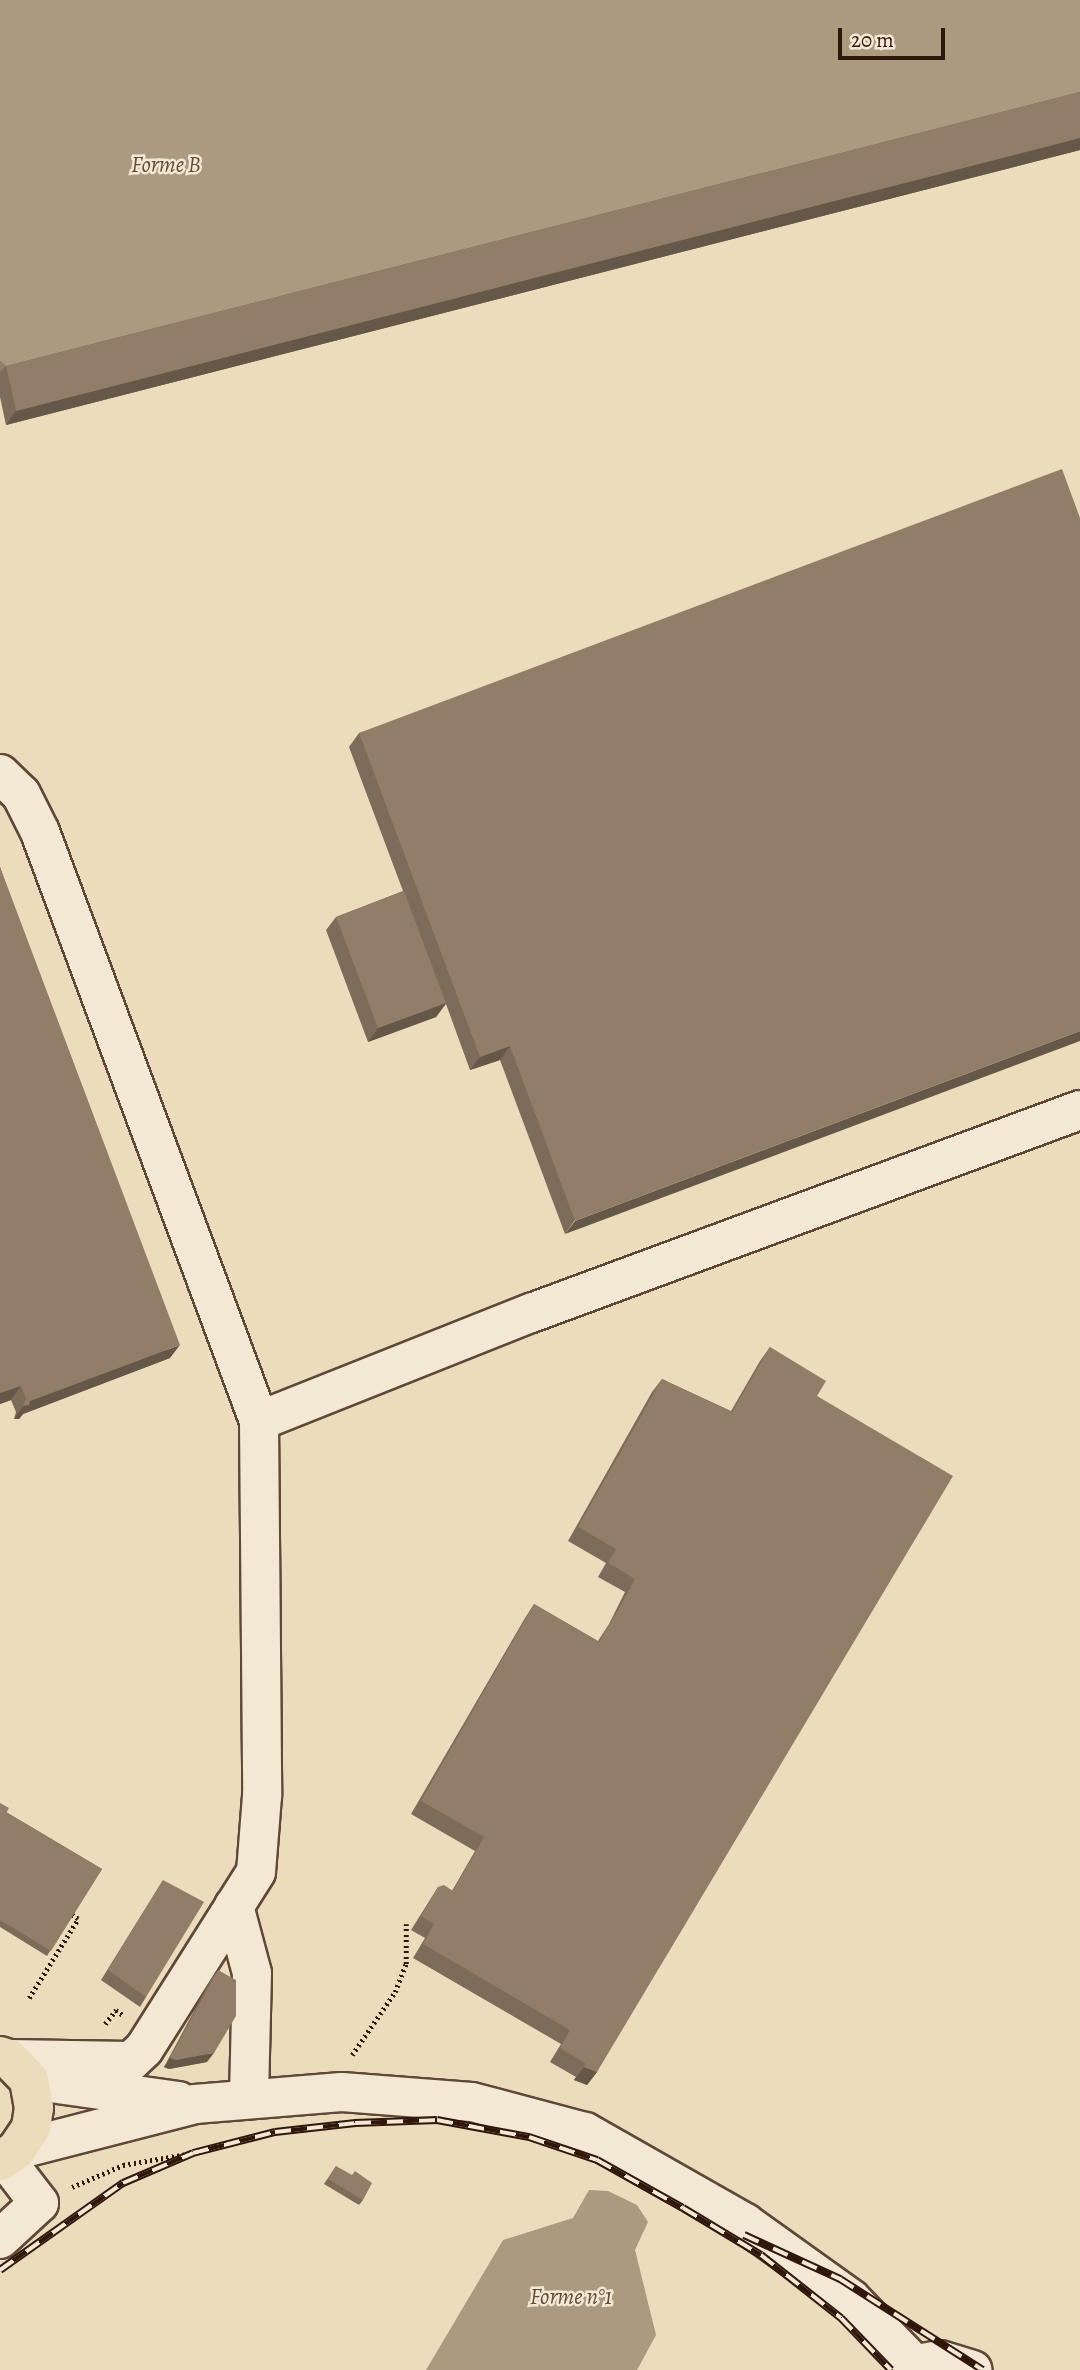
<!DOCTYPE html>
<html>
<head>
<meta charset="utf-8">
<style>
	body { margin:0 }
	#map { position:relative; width:1080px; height:2370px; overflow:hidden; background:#ebdcbc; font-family:Alegreya,serif }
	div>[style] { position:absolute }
	.water>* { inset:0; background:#ab9980 }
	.path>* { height:4.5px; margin-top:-2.25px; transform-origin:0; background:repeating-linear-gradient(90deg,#30170c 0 2px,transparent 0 5.5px) }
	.roads { filter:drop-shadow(2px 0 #5f4838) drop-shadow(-2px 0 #5f4838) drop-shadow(0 2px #5f4838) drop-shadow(0 -2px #5f4838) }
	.minor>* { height:38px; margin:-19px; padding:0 19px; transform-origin:19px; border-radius:19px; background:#f2e8d3 }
	.major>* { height:38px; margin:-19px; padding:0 19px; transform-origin:19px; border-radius:19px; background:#ebdcbc }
	.rail>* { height:8px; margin-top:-4px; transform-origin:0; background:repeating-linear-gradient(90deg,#f2e8d3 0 16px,#30170c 0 32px); box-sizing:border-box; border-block:2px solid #30170c }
	.wall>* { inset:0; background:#7d6c59 }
	.shaded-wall>* { inset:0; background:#665849 }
	.building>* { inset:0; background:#917d68 }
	span { translate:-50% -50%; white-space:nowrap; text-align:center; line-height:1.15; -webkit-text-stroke:5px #f2e8d3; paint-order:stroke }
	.water-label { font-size:23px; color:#614b3a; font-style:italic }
	.scale { position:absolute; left:838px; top:28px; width:107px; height:32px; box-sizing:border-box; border:4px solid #30170c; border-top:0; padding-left:9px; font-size:21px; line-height:24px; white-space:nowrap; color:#30170c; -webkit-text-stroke:5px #f2e8d3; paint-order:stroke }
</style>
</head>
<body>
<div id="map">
	<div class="water">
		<i style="clip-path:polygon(0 0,1080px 0,1080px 103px,0 378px)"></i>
		<i style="clip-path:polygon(589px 2190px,608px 2191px,637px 2205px,648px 2222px,635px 2250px,656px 2335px,637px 2370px,426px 2370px,503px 2240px,573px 2218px)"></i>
	</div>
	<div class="path">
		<i style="left:29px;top:1998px;width:93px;rotate:-58.2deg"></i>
		<i style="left:78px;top:1919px;width:7px;rotate:-146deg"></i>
		<i style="left:105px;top:2024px;width:18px;rotate:-52deg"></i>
		<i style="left:116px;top:2010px;width:9px;rotate:36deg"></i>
		<i style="left:352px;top:2055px;width:76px;rotate:-55.7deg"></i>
		<i style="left:395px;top:1992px;width:30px;rotate:-69deg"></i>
		<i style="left:406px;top:1964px;width:40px;rotate:-90deg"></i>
		<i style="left:72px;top:2187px;width:56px;rotate:-23.3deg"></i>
		<i style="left:123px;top:2165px;width:71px;rotate:-9.7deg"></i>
		<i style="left:193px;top:2153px;width:43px;rotate:-16.3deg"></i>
	</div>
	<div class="roads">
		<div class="minor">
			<i style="left:0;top:774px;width:29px;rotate:44deg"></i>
			<i style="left:21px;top:794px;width:42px;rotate:63.4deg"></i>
			<i style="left:40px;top:832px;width:628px;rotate:69.6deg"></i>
			<i style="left:259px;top:1421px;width:375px;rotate:89.5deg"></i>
			<i style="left:262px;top:1796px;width:76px;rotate:94.5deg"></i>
			<i style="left:256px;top:1872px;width:209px;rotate:122.3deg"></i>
			<i style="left:144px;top:2049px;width:18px;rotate:137deg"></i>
			<i style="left:131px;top:2061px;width:122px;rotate:-179.1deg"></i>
			<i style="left:259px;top:1421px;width:293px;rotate:-21.7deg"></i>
			<i style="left:531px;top:1313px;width:585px;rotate:-20.29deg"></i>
			<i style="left:234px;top:1906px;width:69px;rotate:75deg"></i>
			<i style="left:252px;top:1973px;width:126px;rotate:91.4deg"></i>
			<i style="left:29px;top:2080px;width:151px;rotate:8deg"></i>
			<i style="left:16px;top:2150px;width:185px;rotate:-14.4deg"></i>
			<i style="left:195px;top:2104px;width:147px;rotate:-4.7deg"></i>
			<i style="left:342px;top:2092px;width:130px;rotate:4.4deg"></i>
			<i style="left:472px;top:2102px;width:117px;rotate:14.9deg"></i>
			<i style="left:585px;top:2132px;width:184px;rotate:29.6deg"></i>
			<i style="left:745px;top:2223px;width:130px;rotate:35.6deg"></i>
			<i style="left:851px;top:2299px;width:99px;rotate:45.8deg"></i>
			<i style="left:0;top:2239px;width:53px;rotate:-42.7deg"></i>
			<i style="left:39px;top:2203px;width:56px;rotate:-127.7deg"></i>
			<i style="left:917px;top:2364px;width:23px;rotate:-10deg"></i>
			<i style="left:940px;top:2360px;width:34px;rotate:17deg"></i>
		</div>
		<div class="major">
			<i style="left:0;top:2056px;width:9px;rotate:18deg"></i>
			<i style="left:9px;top:2059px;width:29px;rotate:46deg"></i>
			<i style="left:29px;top:2080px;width:28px;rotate:80deg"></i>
			<i style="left:34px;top:2108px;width:20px;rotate:99deg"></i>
			<i style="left:31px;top:2128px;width:27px;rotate:124deg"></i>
			<i style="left:16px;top:2150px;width:19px;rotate:145deg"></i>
		</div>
	</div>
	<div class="rail">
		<i style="left:744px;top:2235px;width:106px;rotate:24.6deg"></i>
		<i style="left:840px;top:2279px;width:169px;rotate:32.5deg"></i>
		<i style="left:0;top:2270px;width:151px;rotate:-35.3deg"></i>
		<i style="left:123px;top:2183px;width:76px;rotate:-23.2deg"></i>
		<i style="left:193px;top:2153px;width:85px;rotate:-14.4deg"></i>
		<i style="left:275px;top:2132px;width:81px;rotate:-6.4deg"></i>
		<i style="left:355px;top:2123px;width:82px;rotate:-2.1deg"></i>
		<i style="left:437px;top:2120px;width:94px;rotate:10.5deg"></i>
		<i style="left:529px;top:2137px;width:72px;rotate:18.7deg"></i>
		<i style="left:597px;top:2160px;width:98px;rotate:29.2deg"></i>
		<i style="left:683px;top:2208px;width:91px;rotate:31.1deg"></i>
		<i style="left:761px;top:2255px;width:102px;rotate:38.2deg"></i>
		<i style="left:841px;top:2318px;width:72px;rotate:46.1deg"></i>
	</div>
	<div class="wall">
		<i style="clip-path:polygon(1080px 92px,1080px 150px,6px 425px,0 397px,0 361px,6px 366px)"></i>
		<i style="clip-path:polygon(1080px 518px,565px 1234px,500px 1060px,470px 1070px,446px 1004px,436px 1017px,368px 1042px,326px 930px,336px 917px,403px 891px,349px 747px,359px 733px)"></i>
		<i style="clip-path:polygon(0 867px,170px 1358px,23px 1414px,19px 1419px,14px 1419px,16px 1412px,11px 1400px,0 1404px)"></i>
		<i style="clip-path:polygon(770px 1347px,817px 1396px,597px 2072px,587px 2085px,574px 2080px,576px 2077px,550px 2062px,561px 2044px,413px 1958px,425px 1938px,411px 1930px,438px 1887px,452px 1891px,475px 1851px,411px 1814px,525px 1618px,534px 1604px,598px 1641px,609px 1624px,625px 1592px,598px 1577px,606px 1563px,568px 1541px,652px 1392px,662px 1379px,731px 1411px,760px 1361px)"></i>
		<i style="clip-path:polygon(0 1803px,6px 1812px,102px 1869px,47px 1956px,0 1927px)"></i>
		<i style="clip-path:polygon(163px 1880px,146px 1997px,140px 2007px,101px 1980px)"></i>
		<i style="clip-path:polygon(218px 1970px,207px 2062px,169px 2069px,164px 2067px,211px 1979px)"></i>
		<i style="clip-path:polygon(336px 2166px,363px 2200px,359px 2205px,324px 2184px)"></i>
	</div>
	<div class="shaded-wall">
		<i style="clip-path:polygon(1080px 138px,1080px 150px,6px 425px,16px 411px)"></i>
		<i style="clip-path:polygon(446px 1003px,436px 1017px,368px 1042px,378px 1028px)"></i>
		<i style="clip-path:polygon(1080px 1031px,1080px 1041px,565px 1234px,575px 1221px)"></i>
		<i style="clip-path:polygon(510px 1046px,500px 1060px,470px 1070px,480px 1057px)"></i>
		<i style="clip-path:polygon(180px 1345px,170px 1358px,23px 1414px,19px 1419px,14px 1419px,23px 1406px,30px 1401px)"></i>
		<i style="clip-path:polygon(21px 1386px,11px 1400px,0 1404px,0 1393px)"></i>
		<i style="clip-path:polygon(214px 2053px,207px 2062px,169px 2069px,164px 2067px,170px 2058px)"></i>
		<i style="clip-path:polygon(584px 2067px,597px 2072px,587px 2085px,574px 2080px)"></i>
	</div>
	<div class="building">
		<i style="clip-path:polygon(1080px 92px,1080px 138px,16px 411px,6px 366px)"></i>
		<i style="clip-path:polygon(0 361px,6px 366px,0 372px)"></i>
		<i style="clip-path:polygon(1062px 469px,1080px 518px,1080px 1031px,575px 1221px,510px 1046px,480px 1057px,359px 733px)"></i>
		<i style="clip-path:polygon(0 867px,180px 1345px,30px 1401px,29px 1405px,23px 1406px,26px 1399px,21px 1386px,0 1393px)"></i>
		<i style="clip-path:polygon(404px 891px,446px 1003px,378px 1028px,336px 917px)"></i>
		<i style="clip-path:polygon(770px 1347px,826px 1381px,817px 1396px,953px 1476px,597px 2072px,584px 2067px,585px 2063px,560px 2048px,570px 2030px,423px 1944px,434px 1924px,421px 1916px,438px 1887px,444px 1885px,453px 1891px,484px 1837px,421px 1801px,534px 1604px,599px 1642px,618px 1610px,635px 1579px,608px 1563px,616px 1549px,578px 1527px,662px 1379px,732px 1412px)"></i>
		<i style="clip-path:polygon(0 1803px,9px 1808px,0 1824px)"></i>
		<i style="clip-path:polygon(6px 1812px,102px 1869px,51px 1951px,0 1920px,0 1824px)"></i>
		<i style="clip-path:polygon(163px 1880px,204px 1902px,146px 1997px,108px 1970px)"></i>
		<i style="clip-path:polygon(218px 1970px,236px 1980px,236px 2016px,214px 2053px,176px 2060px,170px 2058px)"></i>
		<i style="clip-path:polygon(336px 2166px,352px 2175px,355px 2171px,372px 2183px,363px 2200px,328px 2179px)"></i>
	</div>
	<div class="water-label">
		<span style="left:166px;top:165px">Forme B</span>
		<span style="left:571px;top:2297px">Forme n°1</span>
	</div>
	<div class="scale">20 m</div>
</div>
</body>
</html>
